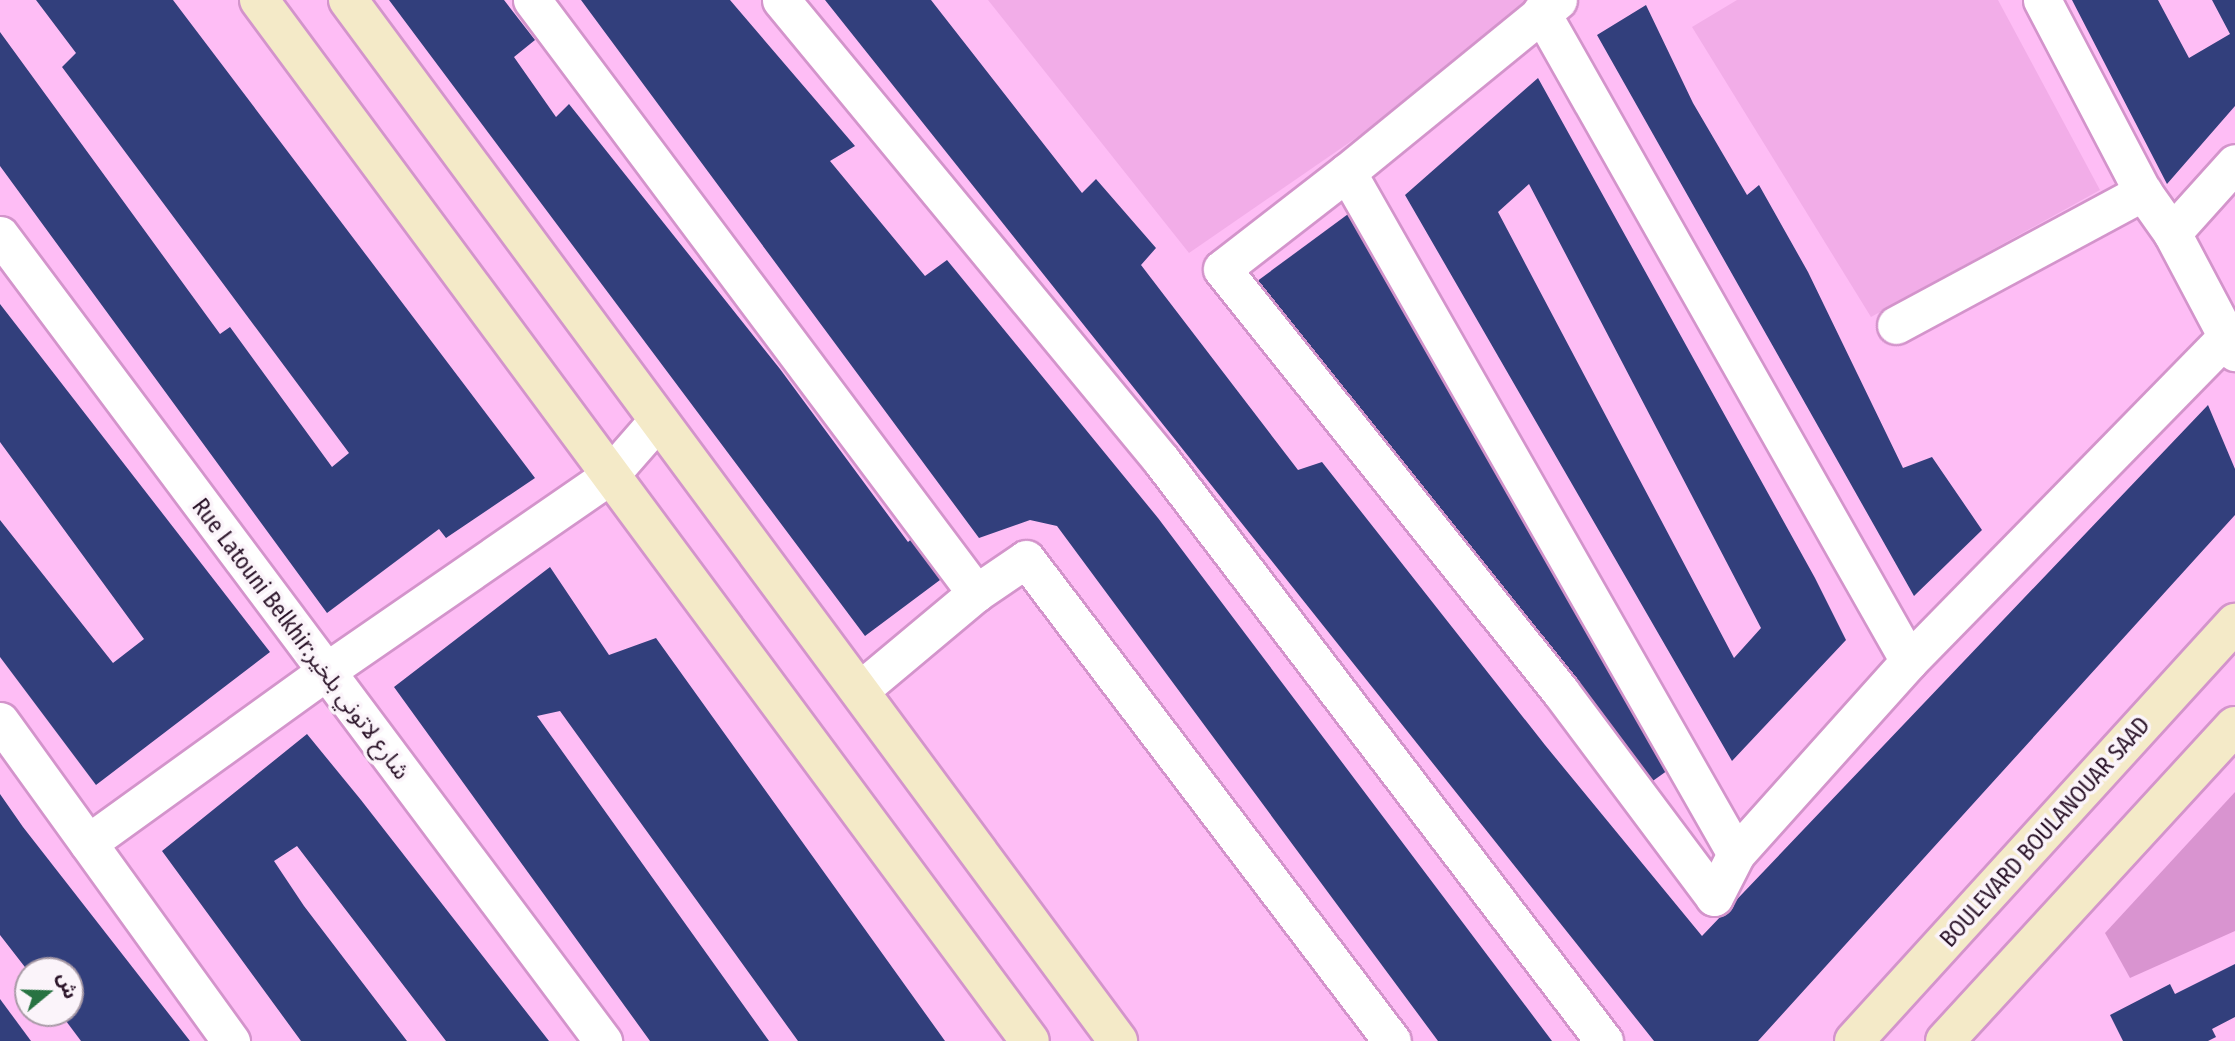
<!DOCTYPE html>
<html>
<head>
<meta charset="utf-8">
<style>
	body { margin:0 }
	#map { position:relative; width:2235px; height:1041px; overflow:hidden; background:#febdf5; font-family:"Fira Sans Condensed","Noto Sans Arabic",sans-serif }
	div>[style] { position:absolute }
	.built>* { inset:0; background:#f2ade8 }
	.green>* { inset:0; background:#d994d0 }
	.building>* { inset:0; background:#323f7c }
	.roads { filter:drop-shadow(2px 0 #d394cb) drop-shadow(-2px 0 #d394cb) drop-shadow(0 2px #d394cb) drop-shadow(0 -2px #d394cb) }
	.minor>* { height:37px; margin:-18.5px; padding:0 18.5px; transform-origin:18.5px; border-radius:18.5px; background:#fff }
	.secondary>* { height:38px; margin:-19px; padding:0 19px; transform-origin:19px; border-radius:19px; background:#f4eac8 }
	span { translate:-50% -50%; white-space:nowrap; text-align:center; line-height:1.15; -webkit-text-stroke:7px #fbf4fa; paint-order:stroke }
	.street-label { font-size:23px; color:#2b1429 }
	.north { position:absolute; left:14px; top:957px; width:70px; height:70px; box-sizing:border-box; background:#fbf4fa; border:2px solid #a89aa6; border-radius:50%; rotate:71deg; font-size:19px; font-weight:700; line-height:28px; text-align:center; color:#2b1429 }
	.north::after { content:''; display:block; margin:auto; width:24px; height:32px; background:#287342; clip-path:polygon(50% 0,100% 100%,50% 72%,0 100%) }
</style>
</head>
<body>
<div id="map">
	<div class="built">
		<i style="clip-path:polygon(988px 0,1556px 0,1189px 253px)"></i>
		<i style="clip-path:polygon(1737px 0,1998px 0,2100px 190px,1871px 317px,1692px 27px)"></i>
	</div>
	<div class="green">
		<i style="clip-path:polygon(2235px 792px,2235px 931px,2130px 978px,2105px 933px)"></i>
	</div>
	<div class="building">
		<i style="clip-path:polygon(36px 0,173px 0,535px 478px,446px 538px,439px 529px,327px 613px,0 166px,0 32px,220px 334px,230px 327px,332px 467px,349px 453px,62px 67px,76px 53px)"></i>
		<i style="clip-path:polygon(389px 0,504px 0,535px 40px,514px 57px,556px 117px,569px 104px,780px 369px,908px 542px,915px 536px,944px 577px,865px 636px)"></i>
		<i style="clip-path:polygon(581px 0,730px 0,855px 146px,830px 161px,925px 276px,947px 260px,1158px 518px,1552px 1041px,1438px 1041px,1057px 526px,1030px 520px,979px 538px)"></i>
		<i style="clip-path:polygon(825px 0,931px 0,1082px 193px,1096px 179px,1156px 248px,1141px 265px,1298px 470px,1322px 462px,1545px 745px,1702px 936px,2208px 405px,2235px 469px,2235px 515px,1758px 1041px,1654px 1041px)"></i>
		<i style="clip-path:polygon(2072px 0,2158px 0,2189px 58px,2230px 34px,2212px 0,2235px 0,2235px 106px,2167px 184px)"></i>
		<i style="clip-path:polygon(1646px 5px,1693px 103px,1747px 195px,1759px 185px,1808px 272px,1903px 468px,1932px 457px,1982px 530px,1914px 596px,1597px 35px)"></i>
		<i style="clip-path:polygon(evenodd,1538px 78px,1815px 578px,1846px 640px,1732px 761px,1405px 195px,1538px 78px,1529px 184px,1761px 628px,1734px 658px,1498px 212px,1529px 184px)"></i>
		<i style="clip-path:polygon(1359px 206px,1671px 768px,1633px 795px,1241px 293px)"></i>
		<i style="clip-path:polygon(0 304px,270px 652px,96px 785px,0 657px,0 520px,113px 663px,144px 639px,0 442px)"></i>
		<i style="clip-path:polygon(550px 567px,609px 655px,656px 638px,945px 1041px,798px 1041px,560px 711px,537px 716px,769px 1041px,650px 1041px,394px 687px)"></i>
		<i style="clip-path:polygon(307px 734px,361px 800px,549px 1041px,446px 1041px,297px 846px,274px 861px,304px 906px,407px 1041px,301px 1041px,162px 851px)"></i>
		<i style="clip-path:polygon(0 794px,23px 827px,190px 1041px,81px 1041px,60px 1013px,70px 1013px,70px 971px,28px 971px,0 935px)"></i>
		<i style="clip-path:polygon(2235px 964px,2235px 1017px,2212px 1029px,2216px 1037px,2208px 1041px,2123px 1041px,2110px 1015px,2170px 984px,2175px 994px)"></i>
		<i style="clip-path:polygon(0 999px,31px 1041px,0 1041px)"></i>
	</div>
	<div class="roads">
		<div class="minor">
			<i style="left:532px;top:0;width:741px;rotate:53.18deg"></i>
			<i style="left:781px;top:0;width:597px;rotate:50.44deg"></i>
			<i style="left:1161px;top:460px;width:731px;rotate:52.68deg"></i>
			<i style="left:1558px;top:0;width:272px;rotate:140.8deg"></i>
			<i style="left:1347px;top:172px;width:158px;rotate:142.2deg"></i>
			<i style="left:1222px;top:269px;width:541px;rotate:51.31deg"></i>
			<i style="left:1560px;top:691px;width:257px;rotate:53.2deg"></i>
			<i style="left:1714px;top:897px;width:48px;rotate:-62.9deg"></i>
			<i style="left:1736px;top:854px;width:259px;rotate:-48.1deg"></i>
			<i style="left:1909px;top:661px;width:455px;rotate:-45.6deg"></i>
			<i style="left:2042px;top:0;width:217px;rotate:62.3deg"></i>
			<i style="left:2143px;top:192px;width:50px;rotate:54.7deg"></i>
			<i style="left:2172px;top:233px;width:135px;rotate:62.1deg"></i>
			<i style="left:1541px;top:12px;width:746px;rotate:60.45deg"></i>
			<i style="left:1347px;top:172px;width:785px;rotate:60.3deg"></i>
			<i style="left:2172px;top:233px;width:94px;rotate:-48deg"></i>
			<i style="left:0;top:235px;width:1007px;rotate:53.2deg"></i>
			<i style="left:1896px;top:325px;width:281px;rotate:-28.3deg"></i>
			<i style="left:860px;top:690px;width:151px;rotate:-39.9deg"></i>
			<i style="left:976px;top:593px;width:60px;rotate:-34.2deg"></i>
			<i style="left:1026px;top:559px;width:605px;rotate:52.79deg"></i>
			<i style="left:0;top:721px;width:395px;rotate:54.2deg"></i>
			<i style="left:88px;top:843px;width:292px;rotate:-35.8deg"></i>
			<i style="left:325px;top:672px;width:345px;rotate:-34.6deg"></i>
			<i style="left:609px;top:476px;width:73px;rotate:-48.9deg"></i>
		</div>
		<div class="secondary">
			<i style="left:259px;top:0;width:1295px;rotate:53.48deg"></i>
			<i style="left:348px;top:0;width:1295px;rotate:53.51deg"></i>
			<i style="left:1854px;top:1041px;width:566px;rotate:-47.65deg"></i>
			<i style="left:1945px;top:1041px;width:428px;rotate:-47.4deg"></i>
		</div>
	</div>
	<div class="street-label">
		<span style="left:301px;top:639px;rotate:53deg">Rue Latouni Belkhir;شارع لاتوني بلخير</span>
		<span style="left:2045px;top:832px;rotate:-48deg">BOULEVARD BOULANOUAR SAAD</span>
	</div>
	<div class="north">ش</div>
</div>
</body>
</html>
